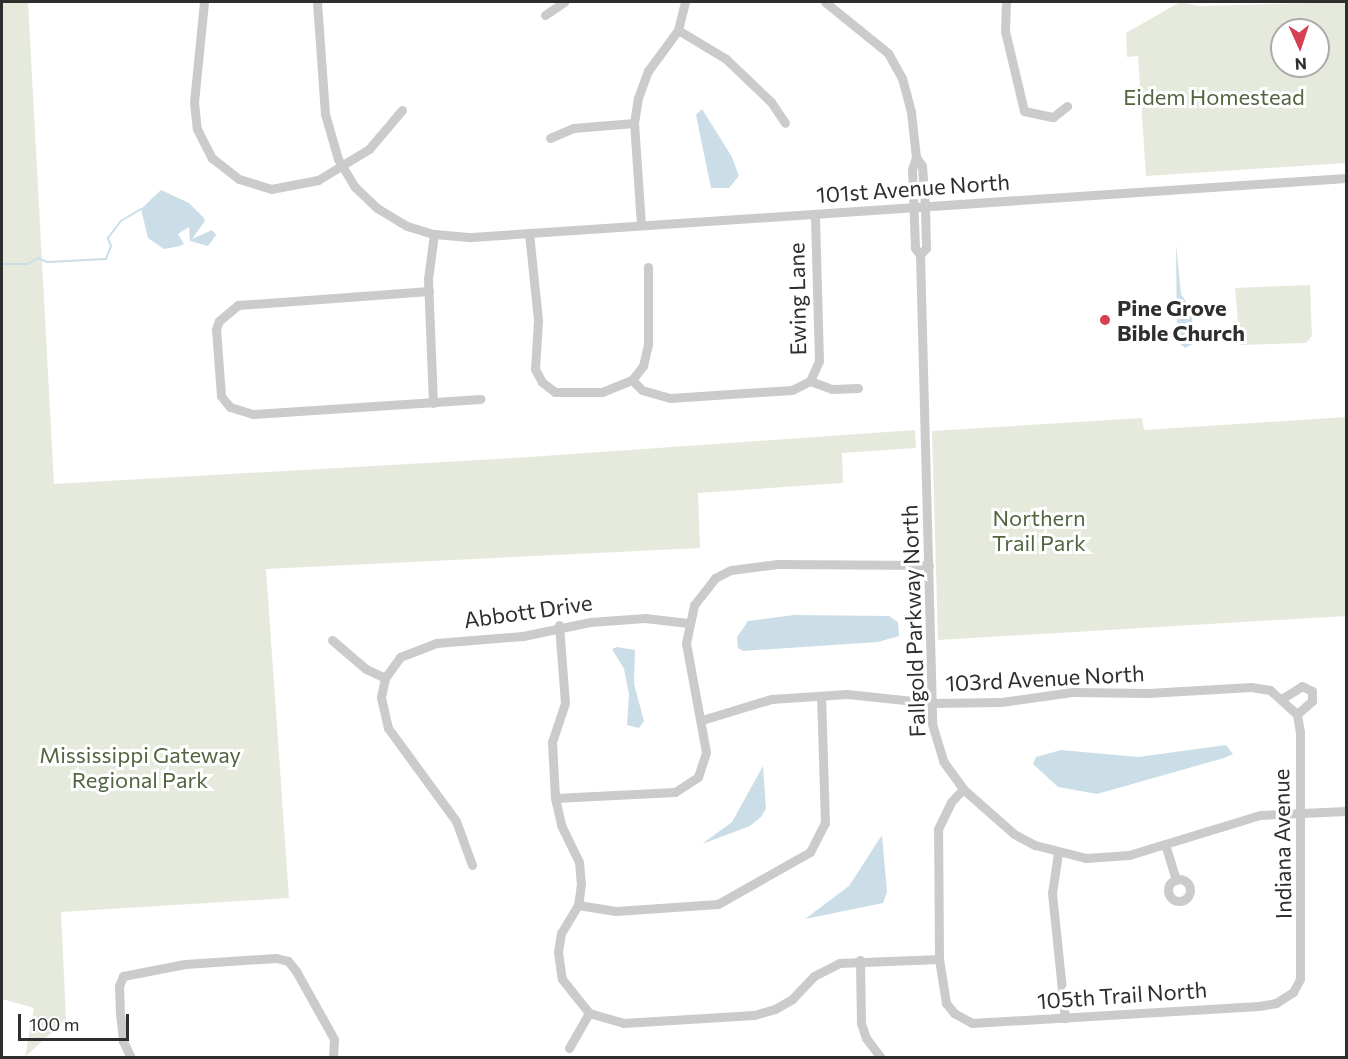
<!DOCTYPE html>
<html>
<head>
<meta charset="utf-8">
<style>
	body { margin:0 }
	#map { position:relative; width:1348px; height:1059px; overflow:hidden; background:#fff; font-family:Commissioner,sans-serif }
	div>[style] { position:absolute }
	.green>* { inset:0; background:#e5eadd }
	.water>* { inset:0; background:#cbdee8 }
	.stream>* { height:2px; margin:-1px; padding:0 1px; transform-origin:1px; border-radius:1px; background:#cbdee8 }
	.minor>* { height:9px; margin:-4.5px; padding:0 4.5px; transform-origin:4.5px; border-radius:4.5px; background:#cbcbcb }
	.minor>.ring { margin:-4.5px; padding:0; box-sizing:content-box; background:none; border:9px solid #cbcbcb; border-radius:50% }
	.dots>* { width:16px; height:16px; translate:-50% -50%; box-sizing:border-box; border:3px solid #fff; border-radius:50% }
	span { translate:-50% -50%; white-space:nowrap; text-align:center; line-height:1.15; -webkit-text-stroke:6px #fff; paint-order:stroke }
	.park-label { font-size:22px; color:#536540 }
	.street-label { font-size:22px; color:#2e2e2e }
	.poi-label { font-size:22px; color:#2e2e2e; font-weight:700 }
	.left { translate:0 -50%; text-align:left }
	.frame { position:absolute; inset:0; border:3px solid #2e2e2e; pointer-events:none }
	.north { position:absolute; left:1270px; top:18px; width:60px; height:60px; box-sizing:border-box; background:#fff; border:2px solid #ababab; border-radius:50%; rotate:177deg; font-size:16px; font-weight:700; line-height:24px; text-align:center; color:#2e2e2e }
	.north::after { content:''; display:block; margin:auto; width:21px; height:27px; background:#d44152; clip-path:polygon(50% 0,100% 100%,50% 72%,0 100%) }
	.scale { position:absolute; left:18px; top:1014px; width:111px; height:27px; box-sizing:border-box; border:3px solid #2e2e2e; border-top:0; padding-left:8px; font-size:18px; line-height:21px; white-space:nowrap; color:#2e2e2e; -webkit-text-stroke:4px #fff; paint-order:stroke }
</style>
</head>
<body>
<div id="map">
	<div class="green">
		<i style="clip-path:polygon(2px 2px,28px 2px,54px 484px,530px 457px,915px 430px,916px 448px,842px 453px,843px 483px,698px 493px,700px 548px,266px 569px,289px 898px,61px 912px,66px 1019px,25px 1057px,34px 1008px,2px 999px)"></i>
		<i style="clip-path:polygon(evenodd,1180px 2px,1199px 6px,1346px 2px,1346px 163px,1146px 176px,1138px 56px,1127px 57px,1126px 33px,1180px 2px,1282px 30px,1318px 30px,1318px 66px,1282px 66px,1282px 30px)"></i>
		<i style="clip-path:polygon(1310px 285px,1312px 336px,1306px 343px,1240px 345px,1235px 288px)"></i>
		<i style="clip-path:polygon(1346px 417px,1346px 616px,938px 640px,932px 431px,1142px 418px,1144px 430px)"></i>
	</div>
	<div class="water">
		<i style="clip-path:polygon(702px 109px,732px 157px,739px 176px,729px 188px,711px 188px,696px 115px)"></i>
		<i style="clip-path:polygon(161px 190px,189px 203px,203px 217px,205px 221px,192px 239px,212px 230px,216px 235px,208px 246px,190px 241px,189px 227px,178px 234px,184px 244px,180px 246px,164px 249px,148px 238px,141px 209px)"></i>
		<i style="clip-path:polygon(1176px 244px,1181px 294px,1192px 311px,1193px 344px,1185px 348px,1177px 341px)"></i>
		<i style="clip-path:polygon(794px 615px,889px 616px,898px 622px,899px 636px,878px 642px,743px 651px,738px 648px,737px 637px,748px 621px)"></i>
		<i style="clip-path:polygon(617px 647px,635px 650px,634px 684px,644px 721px,639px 728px,627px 725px,629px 694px,624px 669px,612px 649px)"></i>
		<i style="clip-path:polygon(1226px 745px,1233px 754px,1224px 758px,1097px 794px,1058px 787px,1033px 764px,1036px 757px,1061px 750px,1138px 757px)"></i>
		<i style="clip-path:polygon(763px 766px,766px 809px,761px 817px,750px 826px,702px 844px,732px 822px)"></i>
		<i style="clip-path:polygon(882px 835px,887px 892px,883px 903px,805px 919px,849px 886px)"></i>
	</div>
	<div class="stream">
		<i style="left:2px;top:264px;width:26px"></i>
		<i style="left:28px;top:264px;width:12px;rotate:-31deg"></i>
		<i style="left:38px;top:258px;width:10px;rotate:24deg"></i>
		<i style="left:47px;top:262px;width:59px;rotate:-2.9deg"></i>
		<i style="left:106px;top:259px;width:14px;rotate:-69deg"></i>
		<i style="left:111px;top:246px;width:9px;rotate:-111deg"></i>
		<i style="left:108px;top:238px;width:21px;rotate:-53deg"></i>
		<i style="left:121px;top:221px;width:23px;rotate:-31deg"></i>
	</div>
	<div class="minor">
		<i style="left:204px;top:2px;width:100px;rotate:95.7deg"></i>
		<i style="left:194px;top:102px;width:27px;rotate:84deg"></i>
		<i style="left:197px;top:129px;width:33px;rotate:63deg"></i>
		<i style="left:212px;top:158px;width:34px;rotate:38deg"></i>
		<i style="left:239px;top:179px;width:34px;rotate:17deg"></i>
		<i style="left:271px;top:189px;width:48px;rotate:-10.8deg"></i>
		<i style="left:318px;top:180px;width:60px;rotate:-31.3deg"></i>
		<i style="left:369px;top:149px;width:51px;rotate:-49.8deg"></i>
		<i style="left:317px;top:2px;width:112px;rotate:85.9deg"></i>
		<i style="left:325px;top:114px;width:47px;rotate:73.9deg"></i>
		<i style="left:338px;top:159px;width:33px;rotate:59deg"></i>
		<i style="left:355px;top:187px;width:30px;rotate:44deg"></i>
		<i style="left:377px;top:208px;width:35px;rotate:31deg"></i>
		<i style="left:407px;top:226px;width:28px;rotate:17deg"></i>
		<i style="left:434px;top:234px;width:37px;rotate:5deg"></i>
		<i style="left:471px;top:237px;width:877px;rotate:-3.86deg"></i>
		<i style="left:825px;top:2px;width:81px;rotate:39deg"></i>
		<i style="left:888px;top:53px;width:29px;rotate:61deg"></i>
		<i style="left:902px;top:78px;width:35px;rotate:75deg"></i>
		<i style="left:911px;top:112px;width:45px;rotate:83.7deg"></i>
		<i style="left:916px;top:157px;width:13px;rotate:108deg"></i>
		<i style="left:912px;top:169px;width:79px;rotate:87.8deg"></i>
		<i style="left:915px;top:248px;width:9px;rotate:54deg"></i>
		<i style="left:920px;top:255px;width:469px;rotate:88.5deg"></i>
		<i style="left:932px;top:724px;width:39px;rotate:73deg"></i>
		<i style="left:943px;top:761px;width:34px;rotate:54deg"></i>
		<i style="left:963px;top:789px;width:68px;rotate:41.4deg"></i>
		<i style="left:1014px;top:834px;width:24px;rotate:28deg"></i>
		<i style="left:1035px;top:845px;width:53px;rotate:14.3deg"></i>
		<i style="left:1086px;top:858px;width:43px;rotate:-4deg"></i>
		<i style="left:1129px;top:855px;width:137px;rotate:-17deg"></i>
		<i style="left:1260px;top:815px;width:86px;rotate:-2.7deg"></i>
		<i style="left:1006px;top:2px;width:29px;rotate:92deg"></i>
		<i style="left:1005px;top:31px;width:82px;rotate:76.6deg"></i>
		<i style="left:1024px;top:111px;width:30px;rotate:12deg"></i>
		<i style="left:1053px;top:117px;width:18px;rotate:-38deg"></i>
		<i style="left:545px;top:15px;width:23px;rotate:-34deg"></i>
		<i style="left:678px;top:30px;width:56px;rotate:31.1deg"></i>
		<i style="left:726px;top:59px;width:62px;rotate:43.7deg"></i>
		<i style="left:771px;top:102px;width:25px;rotate:56deg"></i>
		<i style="left:550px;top:138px;width:25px;rotate:-23deg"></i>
		<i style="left:573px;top:128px;width:61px;rotate:-4.7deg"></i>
		<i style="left:916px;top:157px;width:11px;rotate:56deg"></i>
		<i style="left:922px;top:166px;width:40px;rotate:85.7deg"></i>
		<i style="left:925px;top:206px;width:42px;rotate:88.6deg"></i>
		<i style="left:926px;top:248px;width:9px;rotate:131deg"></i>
		<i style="left:641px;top:225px;width:102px;rotate:-93.9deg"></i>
		<i style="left:634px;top:123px;width:25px;rotate:-81deg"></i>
		<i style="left:638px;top:98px;width:29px;rotate:-70deg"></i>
		<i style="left:648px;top:71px;width:51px;rotate:-53.8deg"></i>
		<i style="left:678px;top:30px;width:29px;rotate:-76deg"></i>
		<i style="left:529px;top:233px;width:87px;rotate:84.1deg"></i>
		<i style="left:538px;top:320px;width:49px;rotate:93.5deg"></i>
		<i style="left:535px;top:369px;width:15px;rotate:62deg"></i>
		<i style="left:542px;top:382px;width:16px;rotate:38deg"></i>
		<i style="left:555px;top:392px;width:47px"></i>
		<i style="left:602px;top:392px;width:32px;rotate:-22deg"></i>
		<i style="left:632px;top:380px;width:14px;rotate:45deg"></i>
		<i style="left:642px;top:390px;width:29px;rotate:16deg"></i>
		<i style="left:670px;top:398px;width:122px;rotate:-3.8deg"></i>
		<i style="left:792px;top:390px;width:20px;rotate:-27deg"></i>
		<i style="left:810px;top:381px;width:23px;rotate:20deg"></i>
		<i style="left:832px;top:389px;width:26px;rotate:-2deg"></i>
		<i style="left:429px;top:291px;width:192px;rotate:175.8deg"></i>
		<i style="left:238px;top:305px;width:25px;rotate:140deg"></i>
		<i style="left:219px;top:321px;width:9px;rotate:111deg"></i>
		<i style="left:216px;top:329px;width:67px;rotate:85.7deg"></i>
		<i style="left:221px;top:396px;width:14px;rotate:51deg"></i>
		<i style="left:230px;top:407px;width:24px;rotate:17deg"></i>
		<i style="left:253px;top:414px;width:228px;rotate:-3.8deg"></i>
		<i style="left:632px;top:380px;width:18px;rotate:-52deg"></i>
		<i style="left:643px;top:366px;width:23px;rotate:-77deg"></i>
		<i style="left:648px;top:344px;width:77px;rotate:-90deg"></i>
		<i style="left:810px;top:381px;width:22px;rotate:-66deg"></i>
		<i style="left:819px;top:361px;width:147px;rotate:-91.6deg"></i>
		<i style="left:433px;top:403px;width:124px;rotate:-92.3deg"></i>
		<i style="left:428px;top:279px;width:45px;rotate:-82.4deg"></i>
		<i style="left:559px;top:625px;width:78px;rotate:85.6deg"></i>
		<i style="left:565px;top:703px;width:41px;rotate:108.4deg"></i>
		<i style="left:552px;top:742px;width:56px;rotate:86.9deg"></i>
		<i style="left:555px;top:798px;width:28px;rotate:77deg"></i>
		<i style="left:561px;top:825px;width:41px;rotate:64.1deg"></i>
		<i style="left:579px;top:862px;width:22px;rotate:85deg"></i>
		<i style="left:581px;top:884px;width:21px;rotate:98deg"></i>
		<i style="left:578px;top:905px;width:33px;rotate:121deg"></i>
		<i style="left:561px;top:933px;width:19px;rotate:99deg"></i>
		<i style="left:558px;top:952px;width:27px;rotate:82deg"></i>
		<i style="left:562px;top:979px;width:43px;rotate:51.5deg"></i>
		<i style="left:589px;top:1013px;width:35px;rotate:16deg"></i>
		<i style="left:623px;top:1023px;width:131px;rotate:-3.5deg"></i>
		<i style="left:754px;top:1015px;width:22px;rotate:-16deg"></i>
		<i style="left:775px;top:1009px;width:20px;rotate:-30deg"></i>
		<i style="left:792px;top:999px;width:32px;rotate:-46deg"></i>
		<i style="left:814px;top:976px;width:28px;rotate:-27deg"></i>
		<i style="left:839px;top:963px;width:100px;rotate:-2.3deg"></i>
		<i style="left:332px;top:640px;width:45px;rotate:40.5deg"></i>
		<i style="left:366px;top:669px;width:21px;rotate:25deg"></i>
		<i style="left:1283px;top:698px;width:22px;rotate:-32deg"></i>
		<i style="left:1302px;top:686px;width:11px;rotate:27deg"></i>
		<i style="left:1312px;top:691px;width:10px;rotate:90deg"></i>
		<i style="left:1312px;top:701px;width:20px;rotate:139deg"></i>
		<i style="left:702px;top:720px;width:72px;rotate:-16.9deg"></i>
		<i style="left:771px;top:699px;width:76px;rotate:-3.8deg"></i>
		<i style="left:847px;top:694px;width:85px;rotate:6deg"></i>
		<i style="left:932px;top:703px;width:69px;rotate:-0.8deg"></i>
		<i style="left:1001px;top:702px;width:72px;rotate:-8deg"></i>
		<i style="left:1072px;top:692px;width:76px;rotate:0.8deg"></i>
		<i style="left:1148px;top:693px;width:103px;rotate:-3.3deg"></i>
		<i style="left:1251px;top:687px;width:19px;rotate:9deg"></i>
		<i style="left:1270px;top:690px;width:36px;rotate:42deg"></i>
		<i style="left:1297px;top:714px;width:18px;rotate:81deg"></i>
		<i style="left:1300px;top:732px;width:247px;rotate:90deg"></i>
		<i style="left:1300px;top:979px;width:15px;rotate:118deg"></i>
		<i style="left:1293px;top:992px;width:20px;rotate:147deg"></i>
		<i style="left:1276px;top:1003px;width:17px;rotate:170deg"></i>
		<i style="left:1259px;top:1006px;width:288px;rotate:176.6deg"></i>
		<i style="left:972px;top:1023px;width:21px;rotate:-151deg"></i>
		<i style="left:954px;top:1013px;width:13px;rotate:-129deg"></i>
		<i style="left:946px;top:1003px;width:45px;rotate:-99deg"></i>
		<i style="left:939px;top:959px;width:130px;rotate:-90.4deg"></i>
		<i style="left:938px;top:829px;width:30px;rotate:-64deg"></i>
		<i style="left:951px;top:802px;width:18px;rotate:-47deg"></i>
		<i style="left:555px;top:798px;width:120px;rotate:-2.9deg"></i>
		<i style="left:675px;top:792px;width:27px;rotate:-33deg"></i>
		<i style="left:698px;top:777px;width:26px;rotate:-72deg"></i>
		<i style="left:706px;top:752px;width:111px;rotate:-100.4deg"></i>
		<i style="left:686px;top:643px;width:39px;rotate:-78deg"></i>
		<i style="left:694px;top:605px;width:34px;rotate:-52deg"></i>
		<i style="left:715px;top:578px;width:18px;rotate:-27deg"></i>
		<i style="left:731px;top:570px;width:47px;rotate:-7.3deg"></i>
		<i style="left:778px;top:564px;width:151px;rotate:0.4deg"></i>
		<i style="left:1165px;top:844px;width:38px;rotate:73deg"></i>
		<i style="left:1058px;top:853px;width:40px;rotate:98.5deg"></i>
		<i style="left:1052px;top:893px;width:126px;rotate:84.1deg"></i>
		<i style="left:472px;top:865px;width:47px;rotate:-110deg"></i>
		<i style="left:456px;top:821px;width:115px;rotate:-126.2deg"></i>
		<i style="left:388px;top:728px;width:32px;rotate:-103deg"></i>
		<i style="left:381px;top:697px;width:19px;rotate:-78deg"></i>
		<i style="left:385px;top:678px;width:26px;rotate:-54deg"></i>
		<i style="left:400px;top:657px;width:39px;rotate:-21deg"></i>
		<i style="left:436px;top:643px;width:87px;rotate:-4.6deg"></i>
		<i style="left:523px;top:636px;width:68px;rotate:-11.8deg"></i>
		<i style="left:590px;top:622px;width:55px;rotate:-4.2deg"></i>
		<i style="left:645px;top:618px;width:43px;rotate:6.6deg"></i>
		<i class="ring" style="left:1168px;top:879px;width:13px;height:13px"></i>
		<i style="left:578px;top:905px;width:38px;rotate:9deg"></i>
		<i style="left:616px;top:911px;width:102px;rotate:-3.9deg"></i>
		<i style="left:718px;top:904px;width:106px;rotate:-29.5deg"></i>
		<i style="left:810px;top:852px;width:33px;rotate:-63deg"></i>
		<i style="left:825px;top:823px;width:127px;rotate:-91.8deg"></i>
		<i style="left:860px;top:960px;width:63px;rotate:89.1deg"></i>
		<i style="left:861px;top:1023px;width:16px;rotate:72deg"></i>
		<i style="left:866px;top:1038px;width:25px;rotate:53deg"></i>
		<i style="left:569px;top:1048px;width:40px;rotate:-60.3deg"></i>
		<i style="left:131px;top:1058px;width:19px;rotate:-115deg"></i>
		<i style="left:123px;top:1041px;width:27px;rotate:-96deg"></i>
		<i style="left:120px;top:1014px;width:28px;rotate:-92deg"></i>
		<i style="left:119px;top:986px;width:11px;rotate:-68deg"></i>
		<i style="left:123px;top:976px;width:63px;rotate:-11deg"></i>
		<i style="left:185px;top:964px;width:91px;rotate:-3.8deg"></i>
		<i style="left:276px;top:958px;width:12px;rotate:14deg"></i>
		<i style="left:288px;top:961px;width:13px;rotate:51deg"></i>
		<i style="left:296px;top:971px;width:78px;rotate:60.8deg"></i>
		<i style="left:334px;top:1039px;width:19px;rotate:93deg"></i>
	</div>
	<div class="dots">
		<i style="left:1105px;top:320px;background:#d44152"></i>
	</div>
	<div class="park-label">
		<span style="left:1214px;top:97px">Eidem Homestead</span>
		<span style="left:1039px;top:530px">Northern<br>Trail Park</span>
		<span style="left:140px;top:767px">Mississippi Gateway<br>Regional Park</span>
	</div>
	<div class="street-label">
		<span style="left:913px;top:188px;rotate:-4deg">101st Avenue North</span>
		<span style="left:797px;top:299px;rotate:-91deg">Ewing Lane</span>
		<span style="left:528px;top:611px;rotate:-8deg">Abbott Drive</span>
		<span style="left:913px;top:621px;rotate:-92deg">Fallgold Parkway North</span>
		<span style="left:1045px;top:678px;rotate:-3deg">103rd Avenue North</span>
		<span style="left:1282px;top:844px;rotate:-91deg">Indiana Avenue</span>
		<span style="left:1122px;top:995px;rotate:-4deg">105th Trail North</span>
	</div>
	<div class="poi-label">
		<span class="left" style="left:1117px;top:320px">Pine Grove<br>Bible Church</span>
	</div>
	<div class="frame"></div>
	<div class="north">N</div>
	<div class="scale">100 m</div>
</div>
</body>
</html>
